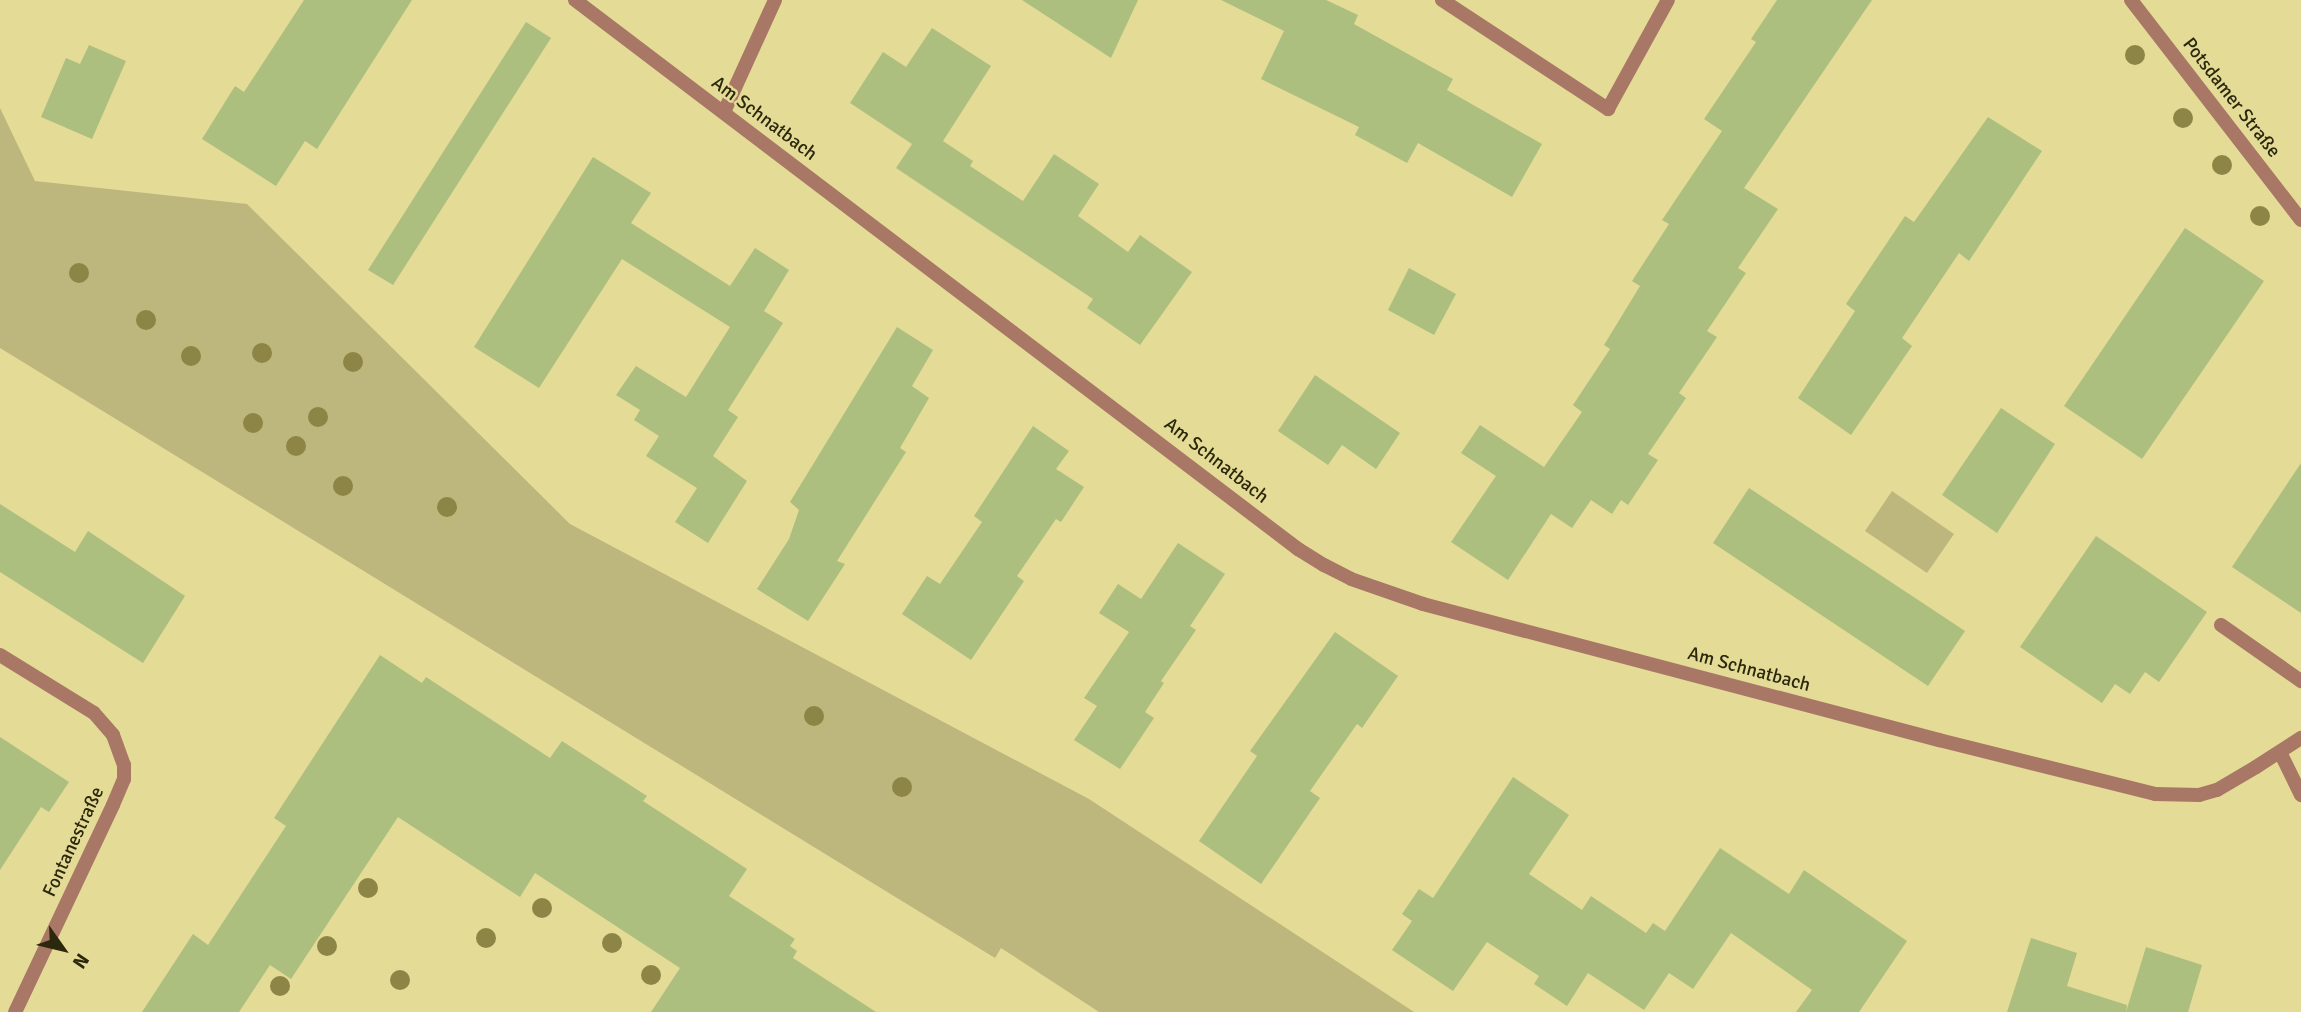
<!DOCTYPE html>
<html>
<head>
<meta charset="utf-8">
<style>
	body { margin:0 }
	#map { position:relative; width:2301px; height:1012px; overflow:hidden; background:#e4db97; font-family:Signika,sans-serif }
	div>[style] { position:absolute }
	.green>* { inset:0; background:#beb77d }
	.building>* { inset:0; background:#acbf7f }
	.service>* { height:14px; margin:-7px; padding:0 7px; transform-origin:7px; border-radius:7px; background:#a87765 }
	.minor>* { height:14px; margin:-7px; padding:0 7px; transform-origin:7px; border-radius:7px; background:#a87765 }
	.tertiary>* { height:14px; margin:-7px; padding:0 7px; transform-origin:7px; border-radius:7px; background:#a87765 }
	.trees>* { width:20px; height:20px; margin:-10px; border-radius:50%; background:#8d8546 }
	span { translate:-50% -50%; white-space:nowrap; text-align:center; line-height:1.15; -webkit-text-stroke:5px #e4db97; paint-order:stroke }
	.street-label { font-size:19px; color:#2c280d }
	.north { position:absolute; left:28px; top:914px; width:70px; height:70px; -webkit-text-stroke:5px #e4db97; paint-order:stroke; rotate:124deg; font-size:19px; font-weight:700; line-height:28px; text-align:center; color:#2c280d }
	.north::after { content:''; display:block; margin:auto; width:24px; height:32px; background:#2c280d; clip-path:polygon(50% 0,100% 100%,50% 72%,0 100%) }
</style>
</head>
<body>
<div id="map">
	<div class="green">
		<i style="clip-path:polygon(0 108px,35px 181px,247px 204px,570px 524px,1089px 799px,1414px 1012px,1099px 1012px,1001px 948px,995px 958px,0 348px)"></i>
		<i style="clip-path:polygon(1892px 491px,1954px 534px,1927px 573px,1865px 531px)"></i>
	</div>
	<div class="building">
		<i style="clip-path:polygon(304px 0,412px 0,317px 149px,305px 141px,276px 186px,202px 139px,235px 86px,244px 92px)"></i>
		<i style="clip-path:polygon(1022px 0,1138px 0,1111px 58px)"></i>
		<i style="clip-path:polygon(1221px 0,1326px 0,1358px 15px,1354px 24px,1453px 79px,1447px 90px,1542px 144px,1512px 197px,1418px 143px,1407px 163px,1355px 135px,1359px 127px,1261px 79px,1284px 31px)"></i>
		<i style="clip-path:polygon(1777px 0,1872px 0,1744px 188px,1778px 209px,1738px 268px,1746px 273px,1707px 331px,1717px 337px,1679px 393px,1686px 398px,1648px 454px,1658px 460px,1628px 505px,1621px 500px,1612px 514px,1591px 500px,1572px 528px,1551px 514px,1508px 580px,1451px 542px,1496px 476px,1461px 453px,1480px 425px,1544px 467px,1582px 412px,1573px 405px,1610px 349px,1604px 345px,1640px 286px,1632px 281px,1669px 224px,1662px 220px,1722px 131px,1704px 119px,1756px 42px,1751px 39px)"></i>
		<i style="clip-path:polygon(526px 22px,551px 38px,393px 285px,368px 270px)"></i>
		<i style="clip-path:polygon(932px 28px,991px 66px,943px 141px,973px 161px,970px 166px,1023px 201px,1054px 154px,1099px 184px,1078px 216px,1128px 252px,1140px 235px,1192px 272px,1140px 345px,1087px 308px,1093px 299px,896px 168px,912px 144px,850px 103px,883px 52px,906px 67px)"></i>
		<i style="clip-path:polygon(89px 45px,126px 61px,92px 139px,41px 117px,66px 58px,80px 64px)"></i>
		<i style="clip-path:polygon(1988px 117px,2042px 151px,1969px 261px,1959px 253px,1902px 338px,1912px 346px,1851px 435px,1798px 398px,1855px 311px,1846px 304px,1905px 216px,1914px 222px)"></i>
		<i style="clip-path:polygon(593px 157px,651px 193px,631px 223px,730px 286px,755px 248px,789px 270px,764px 311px,783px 323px,728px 410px,738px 417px,713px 456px,747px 481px,708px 543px,675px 522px,697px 488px,646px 456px,659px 436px,634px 420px,640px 410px,616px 395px,636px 366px,686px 397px,730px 327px,622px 259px,539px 388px,474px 347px)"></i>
		<i style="clip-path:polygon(2185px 228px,2264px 281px,2142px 459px,2064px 406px)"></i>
		<i style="clip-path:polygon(1409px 268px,1456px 294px,1434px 335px,1388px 310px)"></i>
		<i style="clip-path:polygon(897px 327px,933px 350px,912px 386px,929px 398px,900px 448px,906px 452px,837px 561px,845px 564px,808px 621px,757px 589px,789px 539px,799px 510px,790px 502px)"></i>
		<i style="clip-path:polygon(1315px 375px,1400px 433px,1376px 469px,1342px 445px,1328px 465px,1278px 431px)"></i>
		<i style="clip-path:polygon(2001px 408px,2055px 444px,1997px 533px,1942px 495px)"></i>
		<i style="clip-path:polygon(1033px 426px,1069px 451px,1056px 469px,1084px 487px,1061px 522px,1056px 519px,1017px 576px,1024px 581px,971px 660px,902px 614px,927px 576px,940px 584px,982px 522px,974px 516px)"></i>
		<i style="clip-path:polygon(2301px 463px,2301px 613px,2232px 567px)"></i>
		<i style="clip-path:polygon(1749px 488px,1965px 631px,1928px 686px,1713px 543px)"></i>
		<i style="clip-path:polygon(0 504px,75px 552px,88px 531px,185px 596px,143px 663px,0 572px)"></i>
		<i style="clip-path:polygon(2096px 536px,2207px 612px,2159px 682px,2145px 672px,2130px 694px,2115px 684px,2102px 703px,2020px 647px)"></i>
		<i style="clip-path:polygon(1178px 543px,1225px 574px,1190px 626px,1196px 630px,1161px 681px,1164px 683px,1145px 712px,1154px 718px,1120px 769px,1074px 740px,1097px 706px,1084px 698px,1129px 632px,1099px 613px,1118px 584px,1141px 599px)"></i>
		<i style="clip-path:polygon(1335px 632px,1398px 676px,1362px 728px,1357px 724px,1310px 791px,1320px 798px,1261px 884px,1199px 841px,1257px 756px,1250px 751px)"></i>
		<i style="clip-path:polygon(380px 655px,422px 683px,426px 677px,550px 758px,562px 741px,647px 796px,643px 801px,747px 869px,729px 896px,795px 939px,790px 946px,797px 951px,793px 958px,876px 1012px,651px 1012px,680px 968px,535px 873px,520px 897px,398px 817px,291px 979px,270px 965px,239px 1012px,142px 1012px,193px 934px,208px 945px,286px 826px,274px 818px)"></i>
		<i style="clip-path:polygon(0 737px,69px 782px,49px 812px,41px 807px,0 870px)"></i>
		<i style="clip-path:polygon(1513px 777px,1569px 815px,1529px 874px,1582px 910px,1591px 896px,1646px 933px,1653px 923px,1665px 931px,1720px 848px,1789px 894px,1804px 870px,1907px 941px,1859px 1012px,1796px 1012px,1812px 990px,1731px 933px,1693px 989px,1669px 973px,1644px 1010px,1588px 973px,1567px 1006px,1534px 984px,1539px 976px,1487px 942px,1453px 991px,1392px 950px,1412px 921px,1402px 914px,1419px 889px,1433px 898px)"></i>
		<i style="clip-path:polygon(2031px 938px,2077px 953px,2067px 986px,2127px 1005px,2126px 1012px,2007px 1012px)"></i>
		<i style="clip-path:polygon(2146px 947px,2202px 965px,2188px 1012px,2126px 1012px)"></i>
	</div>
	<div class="service">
		<i style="left:2221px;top:625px;width:98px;rotate:35deg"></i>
		<i style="left:1939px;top:740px;width:223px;rotate:14deg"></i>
		<i style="left:2155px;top:794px;width:44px;rotate:1.3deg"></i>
		<i style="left:2199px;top:795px;width:19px;rotate:-16deg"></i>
		<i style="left:2217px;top:790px;width:45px;rotate:-30.5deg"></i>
		<i style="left:2280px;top:752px;width:48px;rotate:64deg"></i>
	</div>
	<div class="minor">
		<i style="left:575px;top:0;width:908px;rotate:37.21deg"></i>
		<i style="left:1298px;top:549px;width:31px;rotate:32deg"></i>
		<i style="left:1324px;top:565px;width:30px;rotate:27deg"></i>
		<i style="left:1351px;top:579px;width:76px;rotate:19.1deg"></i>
		<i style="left:1423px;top:604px;width:534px;rotate:14.77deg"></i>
		<i style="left:1442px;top:0;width:199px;rotate:33.3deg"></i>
		<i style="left:1608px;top:109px;width:124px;rotate:-61.2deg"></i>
		<i style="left:724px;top:112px;width:123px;rotate:-65.5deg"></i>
		<i style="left:0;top:655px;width:110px;rotate:31.7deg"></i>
		<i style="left:94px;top:713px;width:29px;rotate:49deg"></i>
		<i style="left:113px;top:735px;width:32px;rotate:70deg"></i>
		<i style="left:124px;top:765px;width:14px;rotate:90deg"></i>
		<i style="left:124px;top:779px;width:28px;rotate:113deg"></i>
		<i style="left:113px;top:805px;width:229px;rotate:115.3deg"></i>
		<i style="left:2256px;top:767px;width:54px;rotate:-32.8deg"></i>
	</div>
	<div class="tertiary">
		<i style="left:2131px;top:0;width:278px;rotate:52.3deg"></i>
	</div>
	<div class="trees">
		<i style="left:2135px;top:55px"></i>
		<i style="left:2183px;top:118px"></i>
		<i style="left:2222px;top:165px"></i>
		<i style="left:2260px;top:216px"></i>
		<i style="left:79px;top:273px"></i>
		<i style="left:146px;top:320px"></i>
		<i style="left:262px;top:353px"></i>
		<i style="left:191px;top:356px"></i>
		<i style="left:353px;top:362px"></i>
		<i style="left:318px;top:417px"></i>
		<i style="left:253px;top:423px"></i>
		<i style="left:296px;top:446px"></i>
		<i style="left:343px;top:486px"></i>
		<i style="left:447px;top:507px"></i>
		<i style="left:814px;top:716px"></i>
		<i style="left:902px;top:787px"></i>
		<i style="left:368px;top:888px"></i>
		<i style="left:542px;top:908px"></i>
		<i style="left:486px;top:938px"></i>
		<i style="left:612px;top:943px"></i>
		<i style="left:327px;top:946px"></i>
		<i style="left:651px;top:975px"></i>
		<i style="left:400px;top:980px"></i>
		<i style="left:280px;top:986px"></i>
	</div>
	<div class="street-label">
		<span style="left:2231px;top:98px;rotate:52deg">Potsdamer Straße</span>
		<span style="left:764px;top:119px;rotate:37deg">Am Schnatbach</span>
		<span style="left:1216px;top:461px;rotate:38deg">Am Schnatbach</span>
		<span style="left:1749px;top:670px;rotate:15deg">Am Schnatbach</span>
		<span style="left:74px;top:842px;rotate:-65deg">Fontanestraße</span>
	</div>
	<div class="north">N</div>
</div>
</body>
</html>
